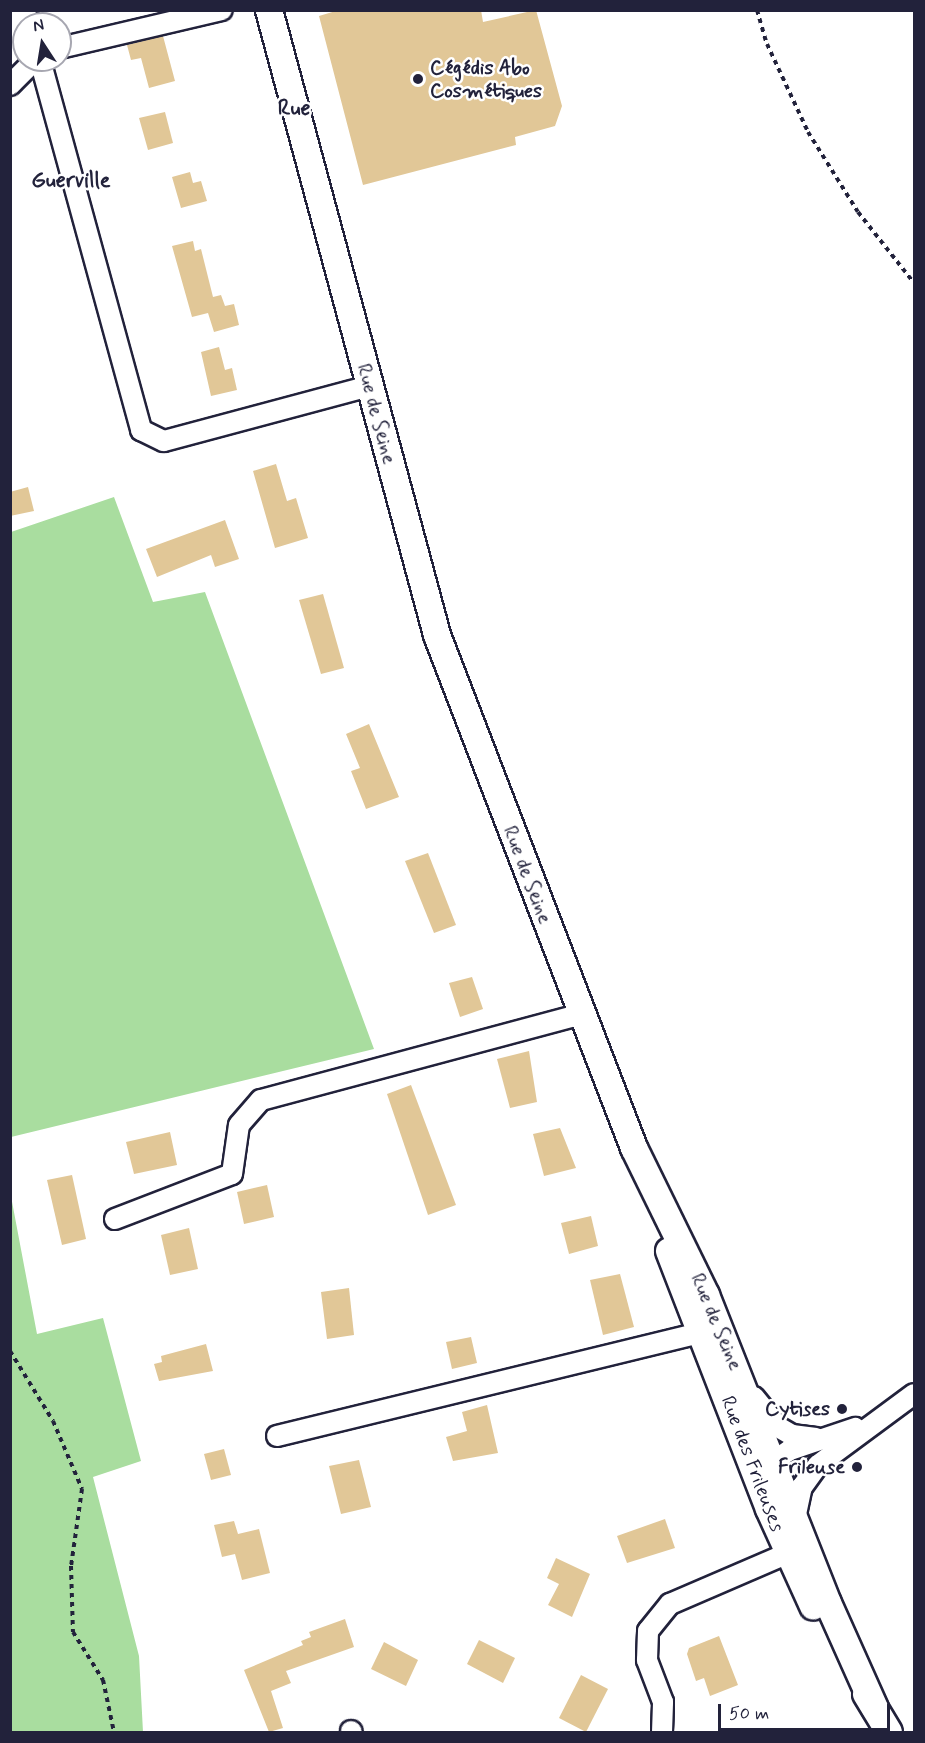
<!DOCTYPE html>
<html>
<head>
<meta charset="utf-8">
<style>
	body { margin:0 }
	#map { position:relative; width:925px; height:1743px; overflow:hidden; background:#fff; font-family:Mynerve,sans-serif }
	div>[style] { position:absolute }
	.green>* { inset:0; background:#a9dd9f }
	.building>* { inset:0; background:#e1c797 }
	.path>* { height:4px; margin-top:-2px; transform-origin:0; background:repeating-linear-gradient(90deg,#22223b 0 4.5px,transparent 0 9px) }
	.roads { filter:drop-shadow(2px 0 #22223b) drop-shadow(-2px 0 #22223b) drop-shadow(0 2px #22223b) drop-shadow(0 -2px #22223b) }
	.minor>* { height:20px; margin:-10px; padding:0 10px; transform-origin:10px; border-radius:10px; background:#fff }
	.tertiary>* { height:26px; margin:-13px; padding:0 13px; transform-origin:13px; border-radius:13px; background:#fff }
	.dots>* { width:16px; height:16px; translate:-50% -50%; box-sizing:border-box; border:3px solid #fff; border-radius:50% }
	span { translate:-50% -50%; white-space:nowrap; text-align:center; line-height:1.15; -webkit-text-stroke:5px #fff; paint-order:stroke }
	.poi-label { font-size:20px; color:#22223b; font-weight:700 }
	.left { translate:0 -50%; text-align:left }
	.right { translate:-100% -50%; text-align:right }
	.street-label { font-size:20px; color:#22223b }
	.quarter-label { font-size:22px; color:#22223b; font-weight:700 }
	.frame { position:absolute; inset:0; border:12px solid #22223b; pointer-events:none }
	.north { position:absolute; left:12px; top:12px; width:60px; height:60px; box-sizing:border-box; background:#fff; border:2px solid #a7a7b1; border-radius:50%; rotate:348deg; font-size:16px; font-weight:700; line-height:24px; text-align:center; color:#22223b }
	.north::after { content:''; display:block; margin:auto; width:21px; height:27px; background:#22223b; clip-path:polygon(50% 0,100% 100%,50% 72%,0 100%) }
	.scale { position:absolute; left:718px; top:1704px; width:172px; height:27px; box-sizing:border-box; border:3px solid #22223b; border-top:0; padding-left:8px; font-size:18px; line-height:21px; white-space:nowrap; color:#22223b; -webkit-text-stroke:4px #fff; paint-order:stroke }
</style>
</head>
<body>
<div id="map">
	<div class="green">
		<i style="clip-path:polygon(114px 497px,153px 602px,205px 592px,374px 1049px,11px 1137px,11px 532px)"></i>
		<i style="clip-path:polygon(10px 1191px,37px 1334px,103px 1318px,141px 1461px,93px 1477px,139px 1656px,143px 1732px,11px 1732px)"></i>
	</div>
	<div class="building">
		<i style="clip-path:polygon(339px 10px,481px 10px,483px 22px,536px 10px,562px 106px,555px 126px,515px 137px,516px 145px,363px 185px,319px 16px)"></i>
		<i style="clip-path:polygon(163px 36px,175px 81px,149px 88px,141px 58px,131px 60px,127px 45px)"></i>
		<i style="clip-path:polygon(165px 112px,173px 143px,148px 150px,139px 118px)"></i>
		<i style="clip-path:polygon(190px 172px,193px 183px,201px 181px,207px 201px,181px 208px,172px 177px)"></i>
		<i style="clip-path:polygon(193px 241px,195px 251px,201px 249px,213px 297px,221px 295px,225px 306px,234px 304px,239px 325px,214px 332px,208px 313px,192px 317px,172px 246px)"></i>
		<i style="clip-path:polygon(219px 347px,225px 370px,232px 368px,237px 390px,211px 396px,201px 352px)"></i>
		<i style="clip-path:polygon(276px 464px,287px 501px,296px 498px,308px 538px,275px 548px,253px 471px)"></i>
		<i style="clip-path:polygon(28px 487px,34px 511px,10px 516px,10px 492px)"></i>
		<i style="clip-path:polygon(225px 520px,239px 559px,215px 567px,211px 555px,157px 577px,146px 549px)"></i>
		<i style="clip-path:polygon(323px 594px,344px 668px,321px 674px,299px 600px)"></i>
		<i style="clip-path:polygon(369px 724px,399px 797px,366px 809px,351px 771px,360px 768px,346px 734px)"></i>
		<i style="clip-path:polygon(428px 853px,456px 925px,434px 933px,405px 861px)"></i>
		<i style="clip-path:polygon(472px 977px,483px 1009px,460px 1017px,449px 983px)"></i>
		<i style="clip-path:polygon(529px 1051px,537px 1102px,510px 1108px,497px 1059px)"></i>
		<i style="clip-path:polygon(411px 1085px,456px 1205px,428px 1215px,387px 1094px)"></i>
		<i style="clip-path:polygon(560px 1128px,576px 1168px,544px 1176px,533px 1134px)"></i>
		<i style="clip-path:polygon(170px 1132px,177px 1165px,134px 1174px,126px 1142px)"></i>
		<i style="clip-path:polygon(72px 1175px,86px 1239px,62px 1245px,47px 1180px)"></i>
		<i style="clip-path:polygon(267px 1185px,274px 1217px,244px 1224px,237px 1192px)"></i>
		<i style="clip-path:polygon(591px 1216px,598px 1246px,569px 1254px,561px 1223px)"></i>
		<i style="clip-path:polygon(189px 1228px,198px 1269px,170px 1275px,161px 1235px)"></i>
		<i style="clip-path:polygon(620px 1274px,634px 1327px,603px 1335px,590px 1280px)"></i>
		<i style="clip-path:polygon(349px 1288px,354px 1335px,327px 1339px,321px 1292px)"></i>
		<i style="clip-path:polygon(471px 1337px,477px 1363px,452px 1369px,446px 1342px)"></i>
		<i style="clip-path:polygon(206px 1344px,213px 1371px,159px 1381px,154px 1364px,162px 1362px,161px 1356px)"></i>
		<i style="clip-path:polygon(487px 1405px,498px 1453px,453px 1461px,446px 1437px,467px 1431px,462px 1412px)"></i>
		<i style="clip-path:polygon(224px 1449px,231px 1475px,211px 1480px,204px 1454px)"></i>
		<i style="clip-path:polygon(359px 1460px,371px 1507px,341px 1514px,329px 1466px)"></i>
		<i style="clip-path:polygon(665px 1519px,675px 1548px,627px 1563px,617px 1536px)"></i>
		<i style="clip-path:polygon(234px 1521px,238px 1534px,259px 1529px,270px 1573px,242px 1580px,235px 1554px,222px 1557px,214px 1525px)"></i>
		<i style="clip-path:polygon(556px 1558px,590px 1574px,572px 1617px,548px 1605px,559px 1584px,547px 1578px)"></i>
		<i style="clip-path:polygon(345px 1619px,354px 1647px,286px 1671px,291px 1683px,271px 1691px,283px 1728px,269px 1732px,244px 1670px,303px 1645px,301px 1641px,311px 1637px,309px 1632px)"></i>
		<i style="clip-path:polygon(719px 1636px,738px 1685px,710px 1696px,704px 1678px,696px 1681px,687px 1654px,689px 1648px)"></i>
		<i style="clip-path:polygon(479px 1640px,515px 1658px,503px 1683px,467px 1664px)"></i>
		<i style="clip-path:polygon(384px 1642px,418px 1660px,406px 1686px,371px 1669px)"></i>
		<i style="clip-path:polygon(581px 1675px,608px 1689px,586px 1732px,559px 1718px)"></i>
	</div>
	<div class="path">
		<i style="left:37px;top:10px;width:15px;rotate:74deg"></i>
		<i style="left:757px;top:10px;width:35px;rotate:74deg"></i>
		<i style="left:767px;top:44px;width:97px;rotate:65deg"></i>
		<i style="left:808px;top:132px;width:94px;rotate:58deg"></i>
		<i style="left:858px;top:212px;width:90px;rotate:51.7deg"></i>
		<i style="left:10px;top:1351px;width:82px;rotate:58.4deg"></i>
		<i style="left:53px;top:1421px;width:74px;rotate:66.9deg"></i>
		<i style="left:82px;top:1489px;width:78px;rotate:98.1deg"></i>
		<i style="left:71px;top:1566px;width:66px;rotate:88.3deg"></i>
		<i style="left:73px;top:1632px;width:57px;rotate:58deg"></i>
		<i style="left:103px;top:1680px;width:53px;rotate:78.1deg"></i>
	</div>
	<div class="roads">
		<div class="minor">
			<i style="left:60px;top:48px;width:166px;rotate:-13.2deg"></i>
			<i style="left:40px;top:60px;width:384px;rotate:74.7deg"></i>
			<i style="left:141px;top:430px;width:25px;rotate:26deg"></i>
			<i style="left:164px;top:441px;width:212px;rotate:-15deg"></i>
			<i style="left:10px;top:85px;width:35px;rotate:-45deg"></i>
			<i style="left:115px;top:1219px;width:125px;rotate:-21deg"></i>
			<i style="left:232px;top:1174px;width:49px;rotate:-81.9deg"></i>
			<i style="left:239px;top:1125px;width:33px;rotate:-49deg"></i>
			<i style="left:261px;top:1100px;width:331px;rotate:-15deg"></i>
			<i style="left:754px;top:1397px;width:38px;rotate:51deg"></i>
			<i style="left:778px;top:1427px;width:16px;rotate:30deg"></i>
			<i style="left:792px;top:1435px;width:24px;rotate:7deg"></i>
			<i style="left:277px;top:1436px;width:435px;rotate:-13.7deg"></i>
			<i style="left:767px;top:1473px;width:14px;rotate:-60deg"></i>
			<i style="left:774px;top:1461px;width:19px;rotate:-35deg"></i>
			<i style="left:790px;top:1450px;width:69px;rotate:-18.7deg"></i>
			<i style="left:795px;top:1519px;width:33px;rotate:-78deg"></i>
			<i style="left:802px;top:1487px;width:27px;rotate:-54deg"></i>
			<i style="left:818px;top:1465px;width:119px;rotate:-36.5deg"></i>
			<i style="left:351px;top:1731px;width:1px;rotate:45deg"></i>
			<i style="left:662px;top:1732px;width:30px;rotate:-88deg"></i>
			<i style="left:663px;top:1702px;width:45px;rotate:-110.9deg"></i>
			<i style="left:647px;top:1660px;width:29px;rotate:-88deg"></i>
			<i style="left:648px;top:1631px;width:35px;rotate:-51deg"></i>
			<i style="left:670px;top:1604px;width:142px;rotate:-23.3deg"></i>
		</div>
		<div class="tertiary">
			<i style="left:269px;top:10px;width:647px;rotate:74.95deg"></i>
			<i style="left:437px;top:635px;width:550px;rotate:68.99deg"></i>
			<i style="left:634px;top:1148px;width:164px;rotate:63.9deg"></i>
			<i style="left:706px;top:1295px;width:331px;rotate:68.4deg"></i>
			<i style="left:828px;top:1603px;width:115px;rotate:65.9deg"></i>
			<i style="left:669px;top:1251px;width:277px;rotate:68.8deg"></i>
			<i style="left:769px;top:1509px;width:107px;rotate:65.6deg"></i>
			<i style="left:866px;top:1694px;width:44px;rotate:58.8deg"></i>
		</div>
	</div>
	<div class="dots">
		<i style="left:418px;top:79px;background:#22223b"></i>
		<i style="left:842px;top:1409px;background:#22223b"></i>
		<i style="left:857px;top:1467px;background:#22223b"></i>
	</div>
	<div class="poi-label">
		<span class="left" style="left:430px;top:80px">Cégédis Abo<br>Cosmétiques</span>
		<span class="right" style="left:830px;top:1409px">Cytises</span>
		<span class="right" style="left:845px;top:1467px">Frileuse</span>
	</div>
	<div class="street-label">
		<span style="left:376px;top:414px;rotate:75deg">Rue de Seine</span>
		<span style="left:527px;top:875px;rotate:69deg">Rue de Seine</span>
		<span style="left:716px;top:1322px;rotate:67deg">Rue de Seine</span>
		<span style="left:752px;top:1464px;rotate:69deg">Rue des Frileuses</span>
	</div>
	<div class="quarter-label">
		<span style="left:294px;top:110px">Rue</span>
		<span style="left:71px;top:182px">Guerville</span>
	</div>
	<div class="frame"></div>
	<div class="north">N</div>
	<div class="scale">50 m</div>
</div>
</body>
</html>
